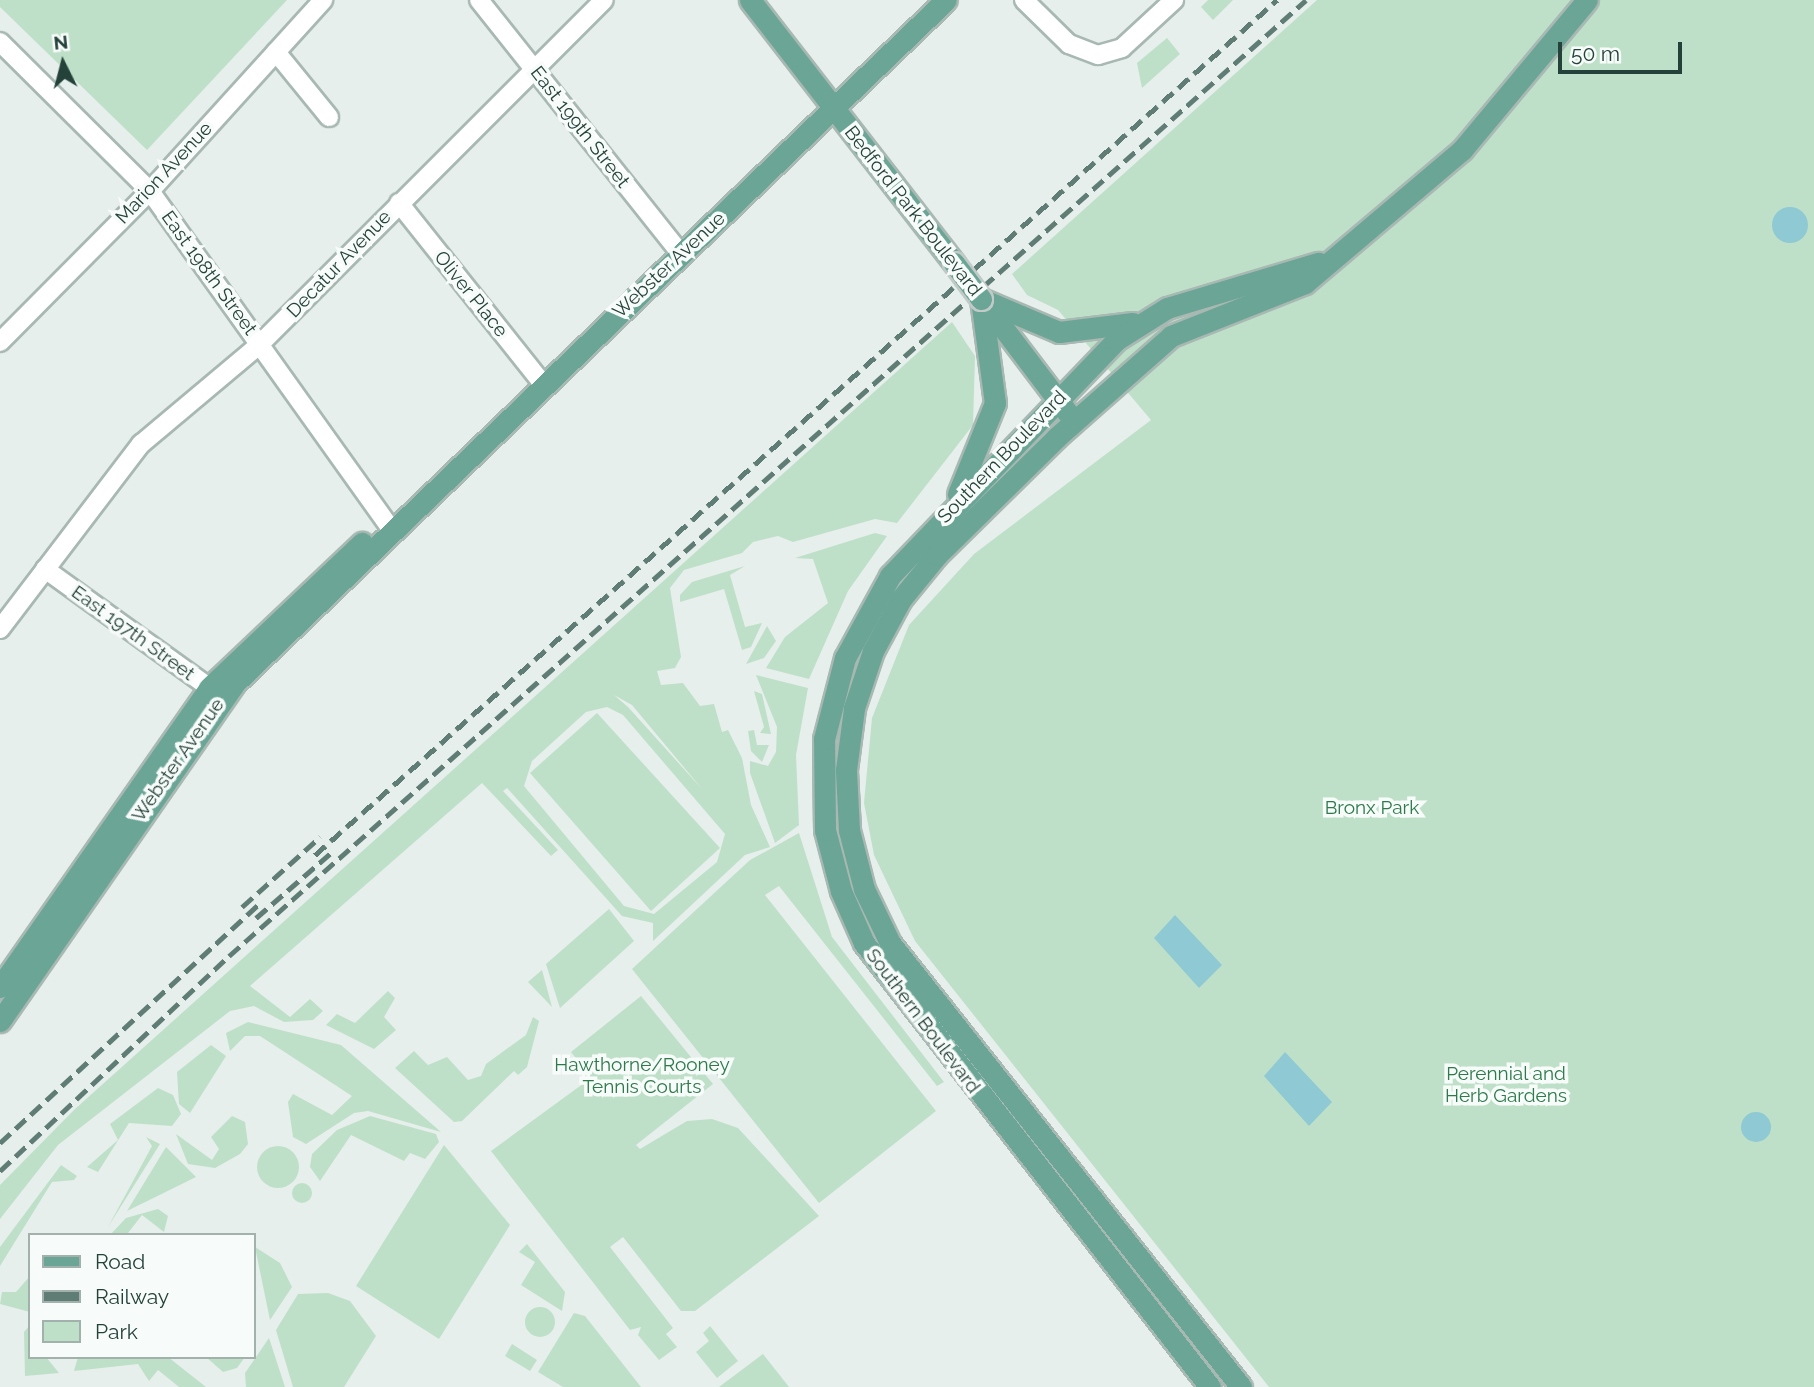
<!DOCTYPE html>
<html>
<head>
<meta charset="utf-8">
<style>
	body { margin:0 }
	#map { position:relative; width:1814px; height:1387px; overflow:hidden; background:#e6efeb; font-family:Raleway,sans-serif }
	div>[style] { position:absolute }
	.green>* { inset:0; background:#bfe0c8 }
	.round { border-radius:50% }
	.water>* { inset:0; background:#8ec9d4 }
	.roads { filter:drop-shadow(2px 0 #a8b8b2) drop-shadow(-2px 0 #a8b8b2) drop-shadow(0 2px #a8b8b2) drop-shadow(0 -2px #a8b8b2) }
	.minor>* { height:18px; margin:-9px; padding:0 9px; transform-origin:9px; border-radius:9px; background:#fff }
	.major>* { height:21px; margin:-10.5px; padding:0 10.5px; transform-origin:10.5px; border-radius:10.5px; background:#6aa596 }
	.rail>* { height:5px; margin-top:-2.5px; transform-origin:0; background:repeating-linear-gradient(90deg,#5f7d75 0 14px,transparent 0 21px) }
	.bridges { filter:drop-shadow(2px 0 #c2cac8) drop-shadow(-2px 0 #c2cac8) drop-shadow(0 2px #c2cac8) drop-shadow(0 -2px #c2cac8) }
	.major-bridge>* { height:21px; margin:-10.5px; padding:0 10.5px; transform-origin:10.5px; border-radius:10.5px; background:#6aa596 }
	span { translate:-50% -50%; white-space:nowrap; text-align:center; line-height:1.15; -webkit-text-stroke:7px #f7fbf9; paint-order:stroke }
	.street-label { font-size:19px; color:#24423a }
	.park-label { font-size:19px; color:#2d7a4b }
	.legend { position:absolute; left:28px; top:1233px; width:228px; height:126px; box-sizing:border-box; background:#f7fbf9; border:2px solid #a3b1ad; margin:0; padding:9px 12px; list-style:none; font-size:21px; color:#24423a }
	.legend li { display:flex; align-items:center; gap:14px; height:35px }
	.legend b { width:35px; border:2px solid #a3b1ad }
	.north { position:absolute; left:28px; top:28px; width:70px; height:70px; -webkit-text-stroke:5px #f7fbf9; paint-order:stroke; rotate:354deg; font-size:19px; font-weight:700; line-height:28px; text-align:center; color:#24423a }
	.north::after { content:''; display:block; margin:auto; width:24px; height:32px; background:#24423a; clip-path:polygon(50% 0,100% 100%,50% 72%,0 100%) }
	.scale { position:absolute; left:1558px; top:42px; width:124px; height:32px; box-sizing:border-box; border:4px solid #24423a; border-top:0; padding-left:9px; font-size:21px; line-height:24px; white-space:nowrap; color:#24423a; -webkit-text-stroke:5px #f7fbf9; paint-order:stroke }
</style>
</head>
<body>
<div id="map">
	<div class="green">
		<i style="clip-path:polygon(0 0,287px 0,147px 150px,0 7px)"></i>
		<i style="clip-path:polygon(1208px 0,1233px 0,1213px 20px,1201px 7px)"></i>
		<i style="clip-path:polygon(1317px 0,1814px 0,1814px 1387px,1269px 1387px,915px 941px,874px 855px,864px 803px,872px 718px,909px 625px,974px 554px,1151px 420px,1058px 310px,1027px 295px,1012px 274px)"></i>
		<i style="clip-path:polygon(1167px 38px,1180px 54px,1142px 88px,1137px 63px)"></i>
		<i style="clip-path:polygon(evenodd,952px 322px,975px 356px,973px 425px,897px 523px,875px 519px,793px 542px,778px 536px,753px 542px,742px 553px,684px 570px,670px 588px,681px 657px,675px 668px,657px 671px,661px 685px,683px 683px,700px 706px,714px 704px,722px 732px,728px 730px,742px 758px,751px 805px,770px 847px,745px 855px,653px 941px,653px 923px,622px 916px,507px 788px,503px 791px,558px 850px,551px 856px,482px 783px,250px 986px,290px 1017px,310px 999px,323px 1011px,313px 1020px,284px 1022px,254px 1006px,230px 1011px,58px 1145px,0 1219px,0 1185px,75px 1109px,952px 322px,614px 695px,632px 705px,702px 789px,628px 707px,614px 695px,952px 322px,607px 707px,623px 715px,725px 834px,717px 862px,654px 914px,624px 906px,524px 786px,532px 761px,586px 712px,607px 707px)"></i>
		<i style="clip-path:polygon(875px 533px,887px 536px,848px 591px,809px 679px,766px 668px,785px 637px,828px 603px,813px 559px,795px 558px)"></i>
		<i style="clip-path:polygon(745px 566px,730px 575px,745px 627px,762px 623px,751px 647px,742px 650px,724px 589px,680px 602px,680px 595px,692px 582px)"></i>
		<i style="clip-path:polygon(767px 626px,776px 641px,764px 658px,746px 664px)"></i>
		<i style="clip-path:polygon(756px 675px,808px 688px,796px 755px,799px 825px,775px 843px,750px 773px,750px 761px,768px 766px,776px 752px,777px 727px)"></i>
		<i style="clip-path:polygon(754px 691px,762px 694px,771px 734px,760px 733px,764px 727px)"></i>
		<i style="clip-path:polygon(597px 713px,720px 848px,651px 911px,530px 773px)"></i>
		<i style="clip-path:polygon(754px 730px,757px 745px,769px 745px,762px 762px,751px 751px,748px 731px)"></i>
		<i style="clip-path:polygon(799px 833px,832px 937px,944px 1082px,937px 1086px,779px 886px,765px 895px,936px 1111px,819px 1203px,632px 969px,750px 860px)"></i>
		<i style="clip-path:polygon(609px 909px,634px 941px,560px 1008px,546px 964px)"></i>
		<i style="clip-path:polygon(542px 970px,552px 1007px,528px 982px)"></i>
		<i style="clip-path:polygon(388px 991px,395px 998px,384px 1017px,396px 1030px,374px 1049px,326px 1025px,337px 1014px,355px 1023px)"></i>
		<i style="clip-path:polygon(641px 996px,713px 1084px,636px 1145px,640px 1149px,687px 1121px,712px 1119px,738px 1128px,819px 1216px,695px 1311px,681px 1311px,623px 1237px,610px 1247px,673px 1328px,666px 1334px,677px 1347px,659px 1360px,638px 1335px,641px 1327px,630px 1330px,491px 1151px,591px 1078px,571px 1052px)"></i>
		<i style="clip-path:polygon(533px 1017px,539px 1021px,527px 1067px,518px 1075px,514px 1071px,462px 1121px,454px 1122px,395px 1068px,414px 1051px,428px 1065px,447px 1057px,468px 1080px,481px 1076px,486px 1064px,526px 1035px)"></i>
		<i style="clip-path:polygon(248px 1022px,341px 1045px,441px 1132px,368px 1111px,354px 1113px,306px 1144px,293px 1137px,288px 1102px,293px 1094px,332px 1115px,352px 1096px,260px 1036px,245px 1036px,230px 1051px,226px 1033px)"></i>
		<i style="clip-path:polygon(211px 1045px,226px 1056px,190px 1113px,179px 1104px,177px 1072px)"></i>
		<i style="clip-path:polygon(158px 1088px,173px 1095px,181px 1114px,172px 1126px,129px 1123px,98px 1172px,87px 1167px,118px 1140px,110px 1124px)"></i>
		<i style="clip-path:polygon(232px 1116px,245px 1122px,248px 1144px,240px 1154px,215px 1168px,188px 1164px,176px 1134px,212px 1160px,219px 1149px,211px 1137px)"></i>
		<i style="clip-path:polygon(370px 1116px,436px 1134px,439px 1142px,425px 1159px,410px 1153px,404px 1161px,351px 1135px,320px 1181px,310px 1167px,312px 1154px,337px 1130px)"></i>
		<i style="clip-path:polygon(146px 1137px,160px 1144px,108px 1227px,152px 1146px)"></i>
		<i style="clip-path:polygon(444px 1145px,510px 1225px,439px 1339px,356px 1286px)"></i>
		<i class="round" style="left:257px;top:1146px;width:42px;height:42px"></i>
		<i style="clip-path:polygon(166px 1147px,196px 1177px,127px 1211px)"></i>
		<i style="clip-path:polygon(61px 1165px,77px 1176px,74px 1180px,52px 1182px,0 1266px,0 1247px)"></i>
		<i class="round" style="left:292px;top:1183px;width:20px;height:20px"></i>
		<i style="clip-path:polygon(158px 1209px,168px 1216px,164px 1232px,142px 1215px,128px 1233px,110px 1235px,126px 1218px)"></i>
		<i style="clip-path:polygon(527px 1244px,565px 1292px,562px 1311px,521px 1285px,535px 1262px,519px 1252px)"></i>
		<i style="clip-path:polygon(255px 1247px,280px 1263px,292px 1287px,270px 1320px)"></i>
		<i style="clip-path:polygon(30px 1276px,30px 1312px,0 1304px,2px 1292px,16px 1292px)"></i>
		<i style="clip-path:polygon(328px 1293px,350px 1301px,376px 1336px,344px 1387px,293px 1387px,276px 1330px,298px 1294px)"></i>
		<i class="round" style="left:525px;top:1307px;width:30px;height:30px"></i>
		<i style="clip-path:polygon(574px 1313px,585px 1316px,641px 1387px,563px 1387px,538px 1372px)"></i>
		<i style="clip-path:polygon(30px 1325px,30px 1357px,46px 1357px,59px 1373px,25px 1376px,24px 1332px)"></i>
		<i style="clip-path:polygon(710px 1326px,738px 1361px,717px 1378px,696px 1352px,709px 1341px,703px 1333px)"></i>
		<i style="clip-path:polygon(269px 1338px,285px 1387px,246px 1387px,245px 1373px)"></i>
		<i style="clip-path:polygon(512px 1344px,537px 1360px,530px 1371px,505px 1356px)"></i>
		<i style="clip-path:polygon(763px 1354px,789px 1387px,719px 1387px)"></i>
		<i style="clip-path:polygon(78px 1357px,168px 1357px,206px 1387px,179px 1387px,158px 1370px,149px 1381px,138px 1364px,74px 1371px)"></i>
		<i style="clip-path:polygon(206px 1357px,245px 1357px,237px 1368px,223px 1372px)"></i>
	</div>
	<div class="water">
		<i class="round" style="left:1772px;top:207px;width:36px;height:36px"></i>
		<i style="clip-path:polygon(1175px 915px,1222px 965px,1199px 988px,1154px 938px)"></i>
		<i style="clip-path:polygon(1285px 1052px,1332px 1102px,1309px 1126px,1264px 1076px)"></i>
		<i class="round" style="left:1741px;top:1112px;width:30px;height:30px"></i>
	</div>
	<div class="roads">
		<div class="minor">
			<i style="left:479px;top:0;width:325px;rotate:51.5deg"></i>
			<i style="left:1024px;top:0;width:63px;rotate:44.4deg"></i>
			<i style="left:1069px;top:44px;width:31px;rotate:21deg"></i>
			<i style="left:1098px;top:55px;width:25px;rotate:-16deg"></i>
			<i style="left:1122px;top:48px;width:71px;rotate:-42.7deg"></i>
			<i style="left:0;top:42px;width:211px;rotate:44.8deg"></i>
			<i style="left:150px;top:191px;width:415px;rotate:54.5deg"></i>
			<i style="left:276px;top:52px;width:84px;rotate:50.8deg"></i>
			<i style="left:399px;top:203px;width:233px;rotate:51.5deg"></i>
			<i style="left:0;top:342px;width:213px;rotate:-45.2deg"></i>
			<i style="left:150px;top:191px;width:258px;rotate:-47.8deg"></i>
			<i style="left:45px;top:569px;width:213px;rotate:35.8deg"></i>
			<i style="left:0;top:629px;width:233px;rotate:-52.7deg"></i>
			<i style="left:141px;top:444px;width:155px;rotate:-40deg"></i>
			<i style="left:260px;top:344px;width:486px;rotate:-45deg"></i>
		</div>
		<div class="major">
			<i style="left:750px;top:0;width:333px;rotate:52.2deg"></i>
			<i style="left:981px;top:299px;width:85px;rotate:22.9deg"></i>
			<i style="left:1059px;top:332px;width:74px;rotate:-7deg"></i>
			<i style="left:985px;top:304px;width:136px;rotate:52.8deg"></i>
			<i style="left:958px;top:494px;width:98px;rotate:-67.9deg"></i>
			<i style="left:995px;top:403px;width:105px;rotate:-97.7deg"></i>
			<i style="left:0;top:987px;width:365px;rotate:-55deg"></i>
			<i style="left:209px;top:688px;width:211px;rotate:-43.5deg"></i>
			<i style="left:0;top:1021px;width:413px;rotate:-55.2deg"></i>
			<i style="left:236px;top:682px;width:984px;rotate:-43.85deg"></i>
			<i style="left:1210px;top:1387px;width:563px;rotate:-127.93deg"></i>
			<i style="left:864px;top:943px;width:57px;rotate:-113.9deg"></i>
			<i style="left:841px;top:891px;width:63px;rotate:-104.7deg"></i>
			<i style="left:825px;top:830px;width:91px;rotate:-90.6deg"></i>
			<i style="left:824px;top:739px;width:84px;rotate:-75.5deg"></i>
			<i style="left:845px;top:658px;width:94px;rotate:-61.2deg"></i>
			<i style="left:890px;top:576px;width:327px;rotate:-46.2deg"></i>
			<i style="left:1116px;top:340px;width:60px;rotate:-32.1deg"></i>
			<i style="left:1167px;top:308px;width:158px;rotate:-16.6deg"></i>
			<i style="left:1241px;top:1387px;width:566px;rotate:-128.33deg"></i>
			<i style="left:890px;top:943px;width:60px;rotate:-115.7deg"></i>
			<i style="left:864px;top:889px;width:61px;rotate:-104.3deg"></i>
			<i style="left:849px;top:830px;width:60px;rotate:-92.9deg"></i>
			<i style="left:846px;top:770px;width:63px;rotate:-82.6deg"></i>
			<i style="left:854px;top:708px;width:60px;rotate:-71.6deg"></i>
			<i style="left:873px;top:651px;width:59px;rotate:-61.7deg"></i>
			<i style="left:901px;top:599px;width:57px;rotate:-50.7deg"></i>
			<i style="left:937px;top:555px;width:168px;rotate:-44.5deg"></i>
			<i style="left:1057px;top:437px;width:152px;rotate:-41.5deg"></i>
			<i style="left:1171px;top:336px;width:144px;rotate:-21.6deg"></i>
			<i style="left:1305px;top:283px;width:206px;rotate:-40.3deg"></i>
			<i style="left:1462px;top:150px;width:195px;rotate:-50.2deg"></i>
		</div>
	</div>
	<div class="rail">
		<i style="left:315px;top:855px;width:1287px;rotate:-41.63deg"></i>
		<i style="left:242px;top:907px;width:105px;rotate:-41.9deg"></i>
		<i style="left:256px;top:918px;width:102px;rotate:-41deg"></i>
		<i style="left:0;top:1143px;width:354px;rotate:-42.7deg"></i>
		<i style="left:0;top:1171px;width:314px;rotate:-43.2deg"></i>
		<i style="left:229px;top:956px;width:1440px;rotate:-41.59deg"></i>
	</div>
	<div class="bridges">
		<div class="major-bridge">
			<i style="left:954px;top:263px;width:45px;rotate:53.1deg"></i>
		</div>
	</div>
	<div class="street-label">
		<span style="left:580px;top:127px;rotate:52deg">East 199th Street</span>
		<span style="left:164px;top:173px;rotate:-47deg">Marion Avenue</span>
		<span style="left:913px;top:211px;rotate:52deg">Bedford Park Boulevard</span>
		<span style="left:339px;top:264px;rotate:-46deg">Decatur Avenue</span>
		<span style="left:669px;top:265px;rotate:-43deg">Webster Avenue</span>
		<span style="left:209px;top:273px;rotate:54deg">East 198th Street</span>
		<span style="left:471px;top:294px;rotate:51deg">Oliver Place</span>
		<span style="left:1002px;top:457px;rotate:-46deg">Southern Boulevard</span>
		<span style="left:133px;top:633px;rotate:36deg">East 197th Street</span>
		<span style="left:178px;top:760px;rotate:-55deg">Webster Avenue</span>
		<span style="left:923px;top:1021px;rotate:53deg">Southern Boulevard</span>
	</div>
	<div class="park-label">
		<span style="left:1372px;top:808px">Bronx Park</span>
		<span style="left:642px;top:1076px">Hawthorne/Rooney<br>Tennis Courts</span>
		<span style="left:1506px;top:1085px">Perennial and<br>Herb Gardens</span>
	</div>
	<ul class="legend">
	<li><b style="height:9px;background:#6aa596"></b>Road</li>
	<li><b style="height:9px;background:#5f7d75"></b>Railway</li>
	<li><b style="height:19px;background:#bfe0c8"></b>Park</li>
	</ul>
	<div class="north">N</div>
	<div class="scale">50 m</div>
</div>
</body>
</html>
